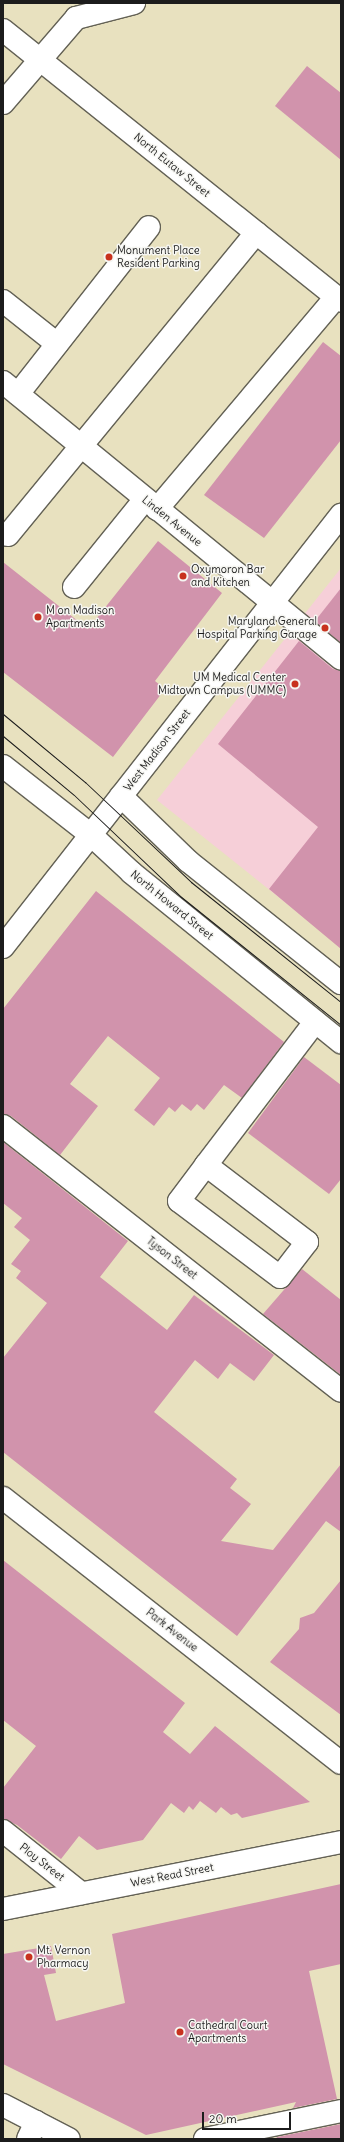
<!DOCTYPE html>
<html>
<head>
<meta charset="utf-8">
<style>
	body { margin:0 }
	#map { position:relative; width:344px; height:2142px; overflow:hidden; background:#e8e1bf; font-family:Delius,sans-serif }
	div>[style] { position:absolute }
	.built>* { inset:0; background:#f6cfd8 }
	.building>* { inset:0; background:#d193ac }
	.roads { filter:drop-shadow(1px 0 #636155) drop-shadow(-1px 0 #636155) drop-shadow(0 1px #636155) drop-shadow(0 -1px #636155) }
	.minor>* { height:22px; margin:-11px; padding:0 11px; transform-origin:11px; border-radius:11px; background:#fff }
	.major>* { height:22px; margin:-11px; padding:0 11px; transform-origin:11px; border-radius:11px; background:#fff }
	.tram>* { height:1px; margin:-0.5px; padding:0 0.5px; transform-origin:0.5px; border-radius:0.5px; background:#1c1c1c }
	.dots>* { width:11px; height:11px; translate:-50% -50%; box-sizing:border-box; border:2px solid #f6f6f2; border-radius:50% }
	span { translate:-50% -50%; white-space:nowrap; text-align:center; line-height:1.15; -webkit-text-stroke:3px #f6f6f2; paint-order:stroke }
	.street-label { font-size:11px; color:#1c1c1c }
	.poi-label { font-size:11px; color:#1c1c1c }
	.left { translate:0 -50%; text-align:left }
	.right { translate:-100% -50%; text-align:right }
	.frame { position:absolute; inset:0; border:4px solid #1c1c1c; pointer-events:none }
	.scale { position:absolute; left:202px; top:2112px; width:89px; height:18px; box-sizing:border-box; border:2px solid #1c1c1c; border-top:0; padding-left:5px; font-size:12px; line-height:14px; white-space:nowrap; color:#1c1c1c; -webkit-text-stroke:3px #f6f6f2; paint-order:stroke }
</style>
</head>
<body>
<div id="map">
	<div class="built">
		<i style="clip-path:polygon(341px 568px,341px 947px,157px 800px)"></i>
	</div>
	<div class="building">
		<i style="clip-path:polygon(307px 66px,341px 93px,341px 160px,275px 106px)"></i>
		<i style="clip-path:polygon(323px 342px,341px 356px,341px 440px,264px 538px,204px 495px)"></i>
		<i style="clip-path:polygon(158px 541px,222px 593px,155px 681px,165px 689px,113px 757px,3px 672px,3px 562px,88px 629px)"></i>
		<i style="clip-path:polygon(341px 588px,341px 643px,315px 621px)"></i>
		<i style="clip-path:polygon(299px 641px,333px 669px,341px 671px,341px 949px,269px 889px,318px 827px,218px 744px)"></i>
		<i style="clip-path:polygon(96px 891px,284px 1042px,242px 1098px,224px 1085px,204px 1110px,197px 1104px,191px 1111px,182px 1104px,175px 1112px,169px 1107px,154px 1126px,134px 1110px,160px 1078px,108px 1036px,70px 1084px,98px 1106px,60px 1155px,11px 1116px,3px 1114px,3px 1009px)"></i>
		<i style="clip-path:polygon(304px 1057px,341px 1085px,341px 1179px,329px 1194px,248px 1133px)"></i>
		<i style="clip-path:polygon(3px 1142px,128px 1241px,100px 1277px,167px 1330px,194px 1295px,274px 1355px,254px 1381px,230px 1363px,218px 1379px,195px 1360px,154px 1412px,237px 1479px,230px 1488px,251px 1504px,221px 1541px,273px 1550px,341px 1464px,341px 1532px,326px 1521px,237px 1636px,3px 1452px,3px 1358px,47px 1303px,16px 1278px,21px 1271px,11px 1264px,30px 1240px,14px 1227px,22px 1218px,3px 1203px)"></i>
		<i style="clip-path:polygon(302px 1269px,341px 1300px,341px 1375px,263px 1314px)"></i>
		<i style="clip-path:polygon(3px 1560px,185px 1703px,163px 1732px,190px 1754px,215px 1726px,310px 1802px,242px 1818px,237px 1813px,231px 1815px,221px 1807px,216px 1813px,200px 1801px,193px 1810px,189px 1806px,184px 1813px,171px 1803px,143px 1840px,97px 1850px,79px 1836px,61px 1859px,17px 1825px,3px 1819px,3px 1788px,36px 1746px,3px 1720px)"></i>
		<i style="clip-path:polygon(341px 1580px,341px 1715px,270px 1662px,299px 1629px,300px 1618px,314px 1613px)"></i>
		<i style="clip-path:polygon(341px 1884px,341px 1964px,309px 1971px,337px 2099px,293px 2108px,296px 2102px,146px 2135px,3px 2064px,3px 1954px,51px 1946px,56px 1973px,44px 1975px,56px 2021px,125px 2003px,112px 1934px)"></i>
		<i style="clip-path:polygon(341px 2124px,341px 2139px,276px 2139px,277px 2137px)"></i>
	</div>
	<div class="roads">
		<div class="minor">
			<i style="left:3px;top:30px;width:433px;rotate:38.7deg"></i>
			<i style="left:3px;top:103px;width:112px;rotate:-49.3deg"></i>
			<i style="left:76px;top:18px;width:60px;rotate:-14.5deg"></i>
			<i style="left:3px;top:301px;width:69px;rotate:38.5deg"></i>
			<i style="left:3px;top:382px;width:437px;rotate:39.3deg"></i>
			<i style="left:18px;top:394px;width:212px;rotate:-51.9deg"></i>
			<i style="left:157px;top:509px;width:277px;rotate:-49.8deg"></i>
			<i style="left:8px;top:535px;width:391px;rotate:-50.6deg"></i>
			<i style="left:74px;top:587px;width:113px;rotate:-51.1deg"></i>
			<i style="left:3px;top:1126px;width:429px;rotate:38.1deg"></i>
			<i style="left:206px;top:1165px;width:127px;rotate:37.3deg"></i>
			<i style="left:307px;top:1242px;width:44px;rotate:127.6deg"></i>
			<i style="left:280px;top:1277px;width:126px;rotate:-143deg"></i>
			<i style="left:179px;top:1201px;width:45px;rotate:-53.1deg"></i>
			<i style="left:206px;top:1165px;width:180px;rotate:-52.7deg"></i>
			<i style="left:3px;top:1498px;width:429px;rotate:38.1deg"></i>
			<i style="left:3px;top:1831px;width:100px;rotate:38.5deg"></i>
			<i style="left:3px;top:1909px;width:345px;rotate:-11.2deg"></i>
			<i style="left:28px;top:2139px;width:19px;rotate:-65deg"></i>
			<i style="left:205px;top:2139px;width:139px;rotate:-11.6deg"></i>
		</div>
		<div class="major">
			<i style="left:3px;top:766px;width:112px;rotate:38.1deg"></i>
			<i style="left:91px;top:835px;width:56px;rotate:42.8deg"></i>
			<i style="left:132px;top:873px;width:269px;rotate:39deg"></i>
			<i style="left:121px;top:796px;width:93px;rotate:44.1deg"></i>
			<i style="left:188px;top:861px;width:196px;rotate:38.6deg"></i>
			<i style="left:3px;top:947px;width:549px;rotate:-51.96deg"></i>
			<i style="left:3px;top:2105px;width:74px;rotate:27.3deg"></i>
		</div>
	</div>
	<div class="tram">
		<i style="left:3px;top:714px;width:107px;rotate:39.7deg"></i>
		<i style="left:85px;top:782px;width:146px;rotate:43.3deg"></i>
		<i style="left:191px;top:882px;width:192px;rotate:38.7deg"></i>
		<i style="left:3px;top:736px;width:92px;rotate:39.7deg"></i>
		<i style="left:74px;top:795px;width:146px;rotate:43.6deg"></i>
		<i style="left:180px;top:896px;width:206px;rotate:38.7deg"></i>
	</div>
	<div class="dots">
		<i style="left:109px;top:257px;background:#c8321e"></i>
		<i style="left:183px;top:576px;background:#c8321e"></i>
		<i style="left:38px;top:617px;background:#c8321e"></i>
		<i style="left:325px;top:628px;background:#c8321e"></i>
		<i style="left:295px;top:684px;background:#c8321e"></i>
		<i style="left:29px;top:1957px;background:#c8321e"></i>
		<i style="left:180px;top:2032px;background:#c8321e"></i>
	</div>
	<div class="street-label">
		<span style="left:172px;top:165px;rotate:39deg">North Eutaw Street</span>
		<span style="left:172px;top:521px;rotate:39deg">Linden Avenue</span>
		<span style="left:157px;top:750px;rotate:-52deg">West Madison Street</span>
		<span style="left:172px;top:905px;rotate:39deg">North Howard Street</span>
		<span style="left:172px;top:1258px;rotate:38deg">Tyson Street</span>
		<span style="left:172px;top:1630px;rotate:38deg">Park Avenue</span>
		<span style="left:42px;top:1862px;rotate:38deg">Ploy Street</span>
		<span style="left:172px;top:1875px;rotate:-11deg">West Read Street</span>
	</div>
	<div class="poi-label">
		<span class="left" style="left:117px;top:257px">Monument Place<br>Resident Parking</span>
		<span class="left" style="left:191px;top:576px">Oxymoron Bar<br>and Kitchen</span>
		<span class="left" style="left:46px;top:617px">M on Madison<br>Apartments</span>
		<span class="right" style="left:317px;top:628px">Maryland General<br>Hospital Parking Garage</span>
		<span class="right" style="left:286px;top:684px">UM Medical Center<br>Midtown Campus (UMMC)</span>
		<span class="left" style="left:37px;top:1957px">Mt. Vernon<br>Pharmacy</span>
		<span class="left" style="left:188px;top:2032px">Cathedral Court<br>Apartments</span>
	</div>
	<div class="frame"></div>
	<div class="scale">20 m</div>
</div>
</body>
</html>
